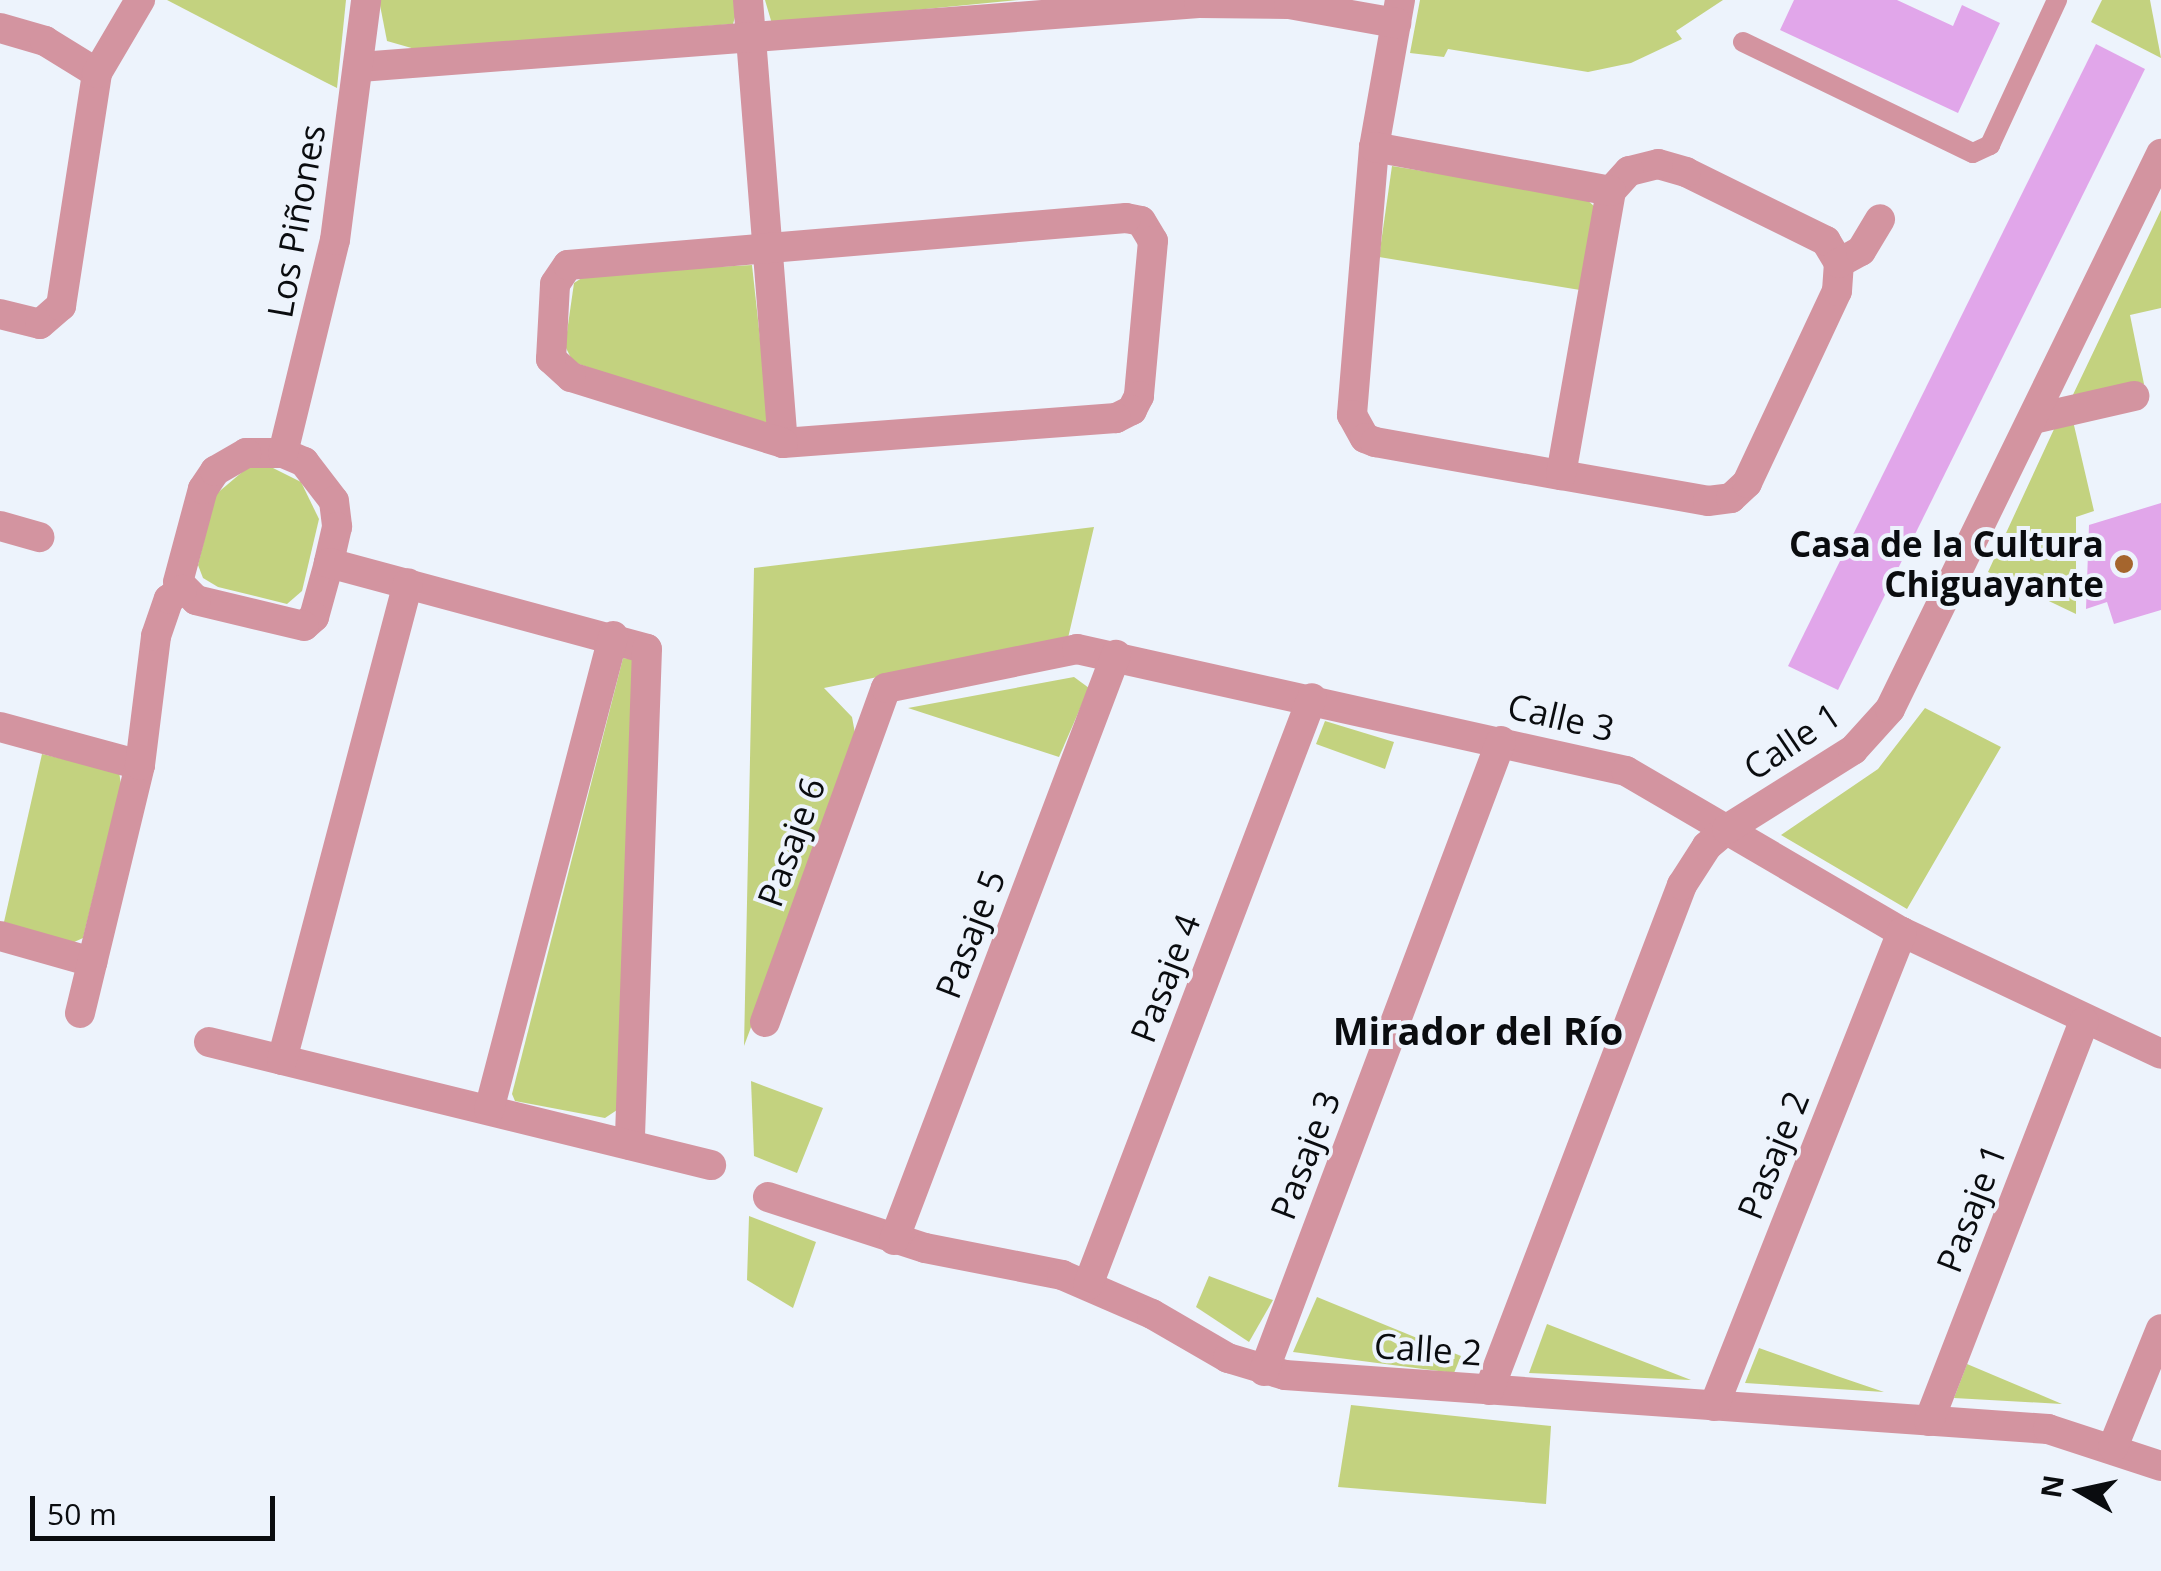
<!DOCTYPE html>
<html>
<head>
<meta charset="utf-8">
<style>
	body { margin:0 }
	#map { position:relative; width:2161px; height:1571px; overflow:hidden; background:#edf3fc; font-family:"Open Sans",sans-serif }
	div>[style] { position:absolute }
	.green>* { inset:0; background:#c3d27f }
	.building>* { inset:0; background:#e1a6ea }
	.service>* { height:20px; margin:-10px; padding:0 10px; transform-origin:10px; border-radius:10px; background:#d394a0 }
	.minor>* { height:30px; margin:-15px; padding:0 15px; transform-origin:15px; border-radius:15px; background:#d394a0 }
	.dots>* { width:28px; height:28px; translate:-50% -50%; box-sizing:border-box; border:5px solid #edf3fc; border-radius:50% }
	span { translate:-50% -50%; white-space:nowrap; text-align:center; line-height:1.15; -webkit-text-stroke:8px #edf3fc; paint-order:stroke }
	.street-label { font-size:35px; color:#0a0c0f }
	.poi-label { font-size:35px; color:#0a0c0f; font-weight:700 }
	.right { translate:-100% -50%; text-align:right }
	.neighbourhood-label { font-size:38px; color:#0a0c0f; font-weight:700 }
	.north { position:absolute; left:2031px; top:1441px; width:100px; height:100px; -webkit-text-stroke:8px #edf3fc; paint-order:stroke; rotate:279deg; font-size:28px; font-weight:700; line-height:40px; text-align:center; color:#0a0c0f }
	.north::after { content:''; display:block; margin:auto; width:35px; height:45px; background:#0a0c0f; clip-path:polygon(50% 0,100% 100%,50% 72%,0 100%) }
	.scale { position:absolute; left:30px; top:1496px; width:245px; height:45px; box-sizing:border-box; border:5px solid #0a0c0f; border-top:0; padding-left:12px; font-size:30px; line-height:35px; white-space:nowrap; color:#0a0c0f; -webkit-text-stroke:8px #edf3fc; paint-order:stroke }
</style>
</head>
<body>
<div id="map">
	<div class="green">
		<i style="clip-path:polygon(167px 0,346px 0,337px 88px,325px 82px)"></i>
		<i style="clip-path:polygon(379px 0,734px 0,735px 17px,733px 24px,415px 49px,387px 41px)"></i>
		<i style="clip-path:polygon(765px 0,1019px 0,772px 24px)"></i>
		<i style="clip-path:polygon(1420px 0,1723px 0,1676px 31px,1682px 39px,1631px 63px,1588px 72px,1448px 49px,1444px 57px,1410px 53px)"></i>
		<i style="clip-path:polygon(2102px 0,2150px 0,2161px 58px,2091px 22px)"></i>
		<i style="clip-path:polygon(1392px 166px,1584px 197px,1596px 208px,1580px 290px,1379px 257px)"></i>
		<i style="clip-path:polygon(2161px 210px,2161px 308px,2130px 315px,2144px 384px,2070px 401px)"></i>
		<i style="clip-path:polygon(752px 265px,770px 430px,573px 362px,565px 346px,574px 283px,588px 274px)"></i>
		<i style="clip-path:polygon(2073px 421px,2094px 511px,2076px 517px,2076px 614px,1988px 572px,2055px 427px)"></i>
		<i style="clip-path:polygon(271px 467px,301px 482px,319px 519px,302px 591px,287px 604px,218px 587px,203px 578px,198px 565px,215px 495px,247px 468px)"></i>
		<i style="clip-path:polygon(1094px 527px,1068px 638px,824px 688px,852px 717px,857px 744px,744px 1046px,754px 568px)"></i>
		<i style="clip-path:polygon(623px 658px,636px 660px,617px 1110px,605px 1118px,515px 1101px,512px 1094px)"></i>
		<i style="clip-path:polygon(1074px 677px,1089px 688px,1059px 757px,908px 708px)"></i>
		<i style="clip-path:polygon(1925px 708px,2001px 747px,1907px 909px,1781px 835px,1878px 769px)"></i>
		<i style="clip-path:polygon(1325px 721px,1394px 742px,1385px 769px,1316px 744px)"></i>
		<i style="clip-path:polygon(42px 754px,119px 772px,121px 784px,83px 938px,72px 943px,4px 922px)"></i>
		<i style="clip-path:polygon(751px 1081px,823px 1108px,797px 1173px,754px 1156px)"></i>
		<i style="clip-path:polygon(749px 1216px,816px 1242px,793px 1308px,747px 1280px)"></i>
		<i style="clip-path:polygon(1209px 1276px,1273px 1300px,1249px 1342px,1196px 1307px)"></i>
		<i style="clip-path:polygon(1317px 1297px,1461px 1356px,1454px 1373px,1293px 1352px)"></i>
		<i style="clip-path:polygon(1547px 1324px,1691px 1380px,1529px 1373px)"></i>
		<i style="clip-path:polygon(1759px 1348px,1837px 1376px,1884px 1392px,1745px 1383px)"></i>
		<i style="clip-path:polygon(1967px 1364px,2062px 1404px,1954px 1398px)"></i>
		<i style="clip-path:polygon(1351px 1405px,1551px 1426px,1546px 1504px,1338px 1487px)"></i>
	</div>
	<div class="building">
		<i style="clip-path:polygon(1794px 0,1897px 0,1953px 26px,1962px 5px,2000px 23px,1958px 113px,1780px 30px)"></i>
		<i style="clip-path:polygon(2096px 44px,2145px 69px,1838px 690px,1788px 666px)"></i>
		<i style="clip-path:polygon(2161px 503px,2161px 610px,2114px 624px,2107px 602px,2086px 609px,2089px 525px)"></i>
	</div>
	<div class="service">
		<i style="left:1743px;top:42px;width:255px;rotate:25.8deg"></i>
		<i style="left:1973px;top:153px;width:19px;rotate:-25deg"></i>
		<i style="left:1990px;top:145px;width:160px;rotate:-65.2deg"></i>
	</div>
	<div class="minor">
		<i style="left:748px;top:0;width:444px;rotate:85.5deg"></i>
		<i style="left:1400px;top:0;width:149px;rotate:100deg"></i>
		<i style="left:1374px;top:147px;width:269px;rotate:94.7deg"></i>
		<i style="left:1352px;top:415px;width:26px;rotate:61deg"></i>
		<i style="left:1365px;top:438px;width:11px;rotate:22deg"></i>
		<i style="left:1375px;top:442px;width:189px;rotate:10.1deg"></i>
		<i style="left:1561px;top:475px;width:149px;rotate:10deg"></i>
		<i style="left:1708px;top:501px;width:23px;rotate:-7deg"></i>
		<i style="left:1731px;top:498px;width:22px;rotate:-43deg"></i>
		<i style="left:1747px;top:483px;width:212px;rotate:-64.9deg"></i>
		<i style="left:1837px;top:291px;width:28px;rotate:-86deg"></i>
		<i style="left:1839px;top:263px;width:26px;rotate:-121deg"></i>
		<i style="left:1826px;top:241px;width:156px;rotate:-153.8deg"></i>
		<i style="left:1686px;top:172px;width:29px;rotate:-164deg"></i>
		<i style="left:1658px;top:164px;width:30px;rotate:166deg"></i>
		<i style="left:1629px;top:171px;width:27px;rotate:132deg"></i>
		<i style="left:1611px;top:191px;width:288px;rotate:100deg"></i>
		<i style="left:0;top:28px;width:47px;rotate:16.1deg"></i>
		<i style="left:45px;top:41px;width:61px;rotate:31.6deg"></i>
		<i style="left:360px;top:67px;width:841px;rotate:-4.36deg"></i>
		<i style="left:1199px;top:3px;width:90px;rotate:0.6deg"></i>
		<i style="left:1289px;top:4px;width:109px;rotate:10.1deg"></i>
		<i style="left:1374px;top:147px;width:241px;rotate:10.5deg"></i>
		<i style="left:1126px;top:218px;width:15px;rotate:11deg"></i>
		<i style="left:1141px;top:221px;width:23px;rotate:59deg"></i>
		<i style="left:1153px;top:241px;width:156px;rotate:95.2deg"></i>
		<i style="left:1139px;top:396px;width:16px;rotate:117deg"></i>
		<i style="left:1132px;top:410px;width:18px;rotate:153deg"></i>
		<i style="left:1116px;top:418px;width:334px;rotate:175.7deg"></i>
		<i style="left:783px;top:443px;width:222px;rotate:-162.7deg"></i>
		<i style="left:571px;top:377px;width:27px;rotate:-138deg"></i>
		<i style="left:551px;top:359px;width:75px;rotate:-86.9deg"></i>
		<i style="left:555px;top:284px;width:23px;rotate:-56deg"></i>
		<i style="left:568px;top:265px;width:560px;rotate:-4.81deg"></i>
		<i style="left:1839px;top:263px;width:25px;rotate:-29deg"></i>
		<i style="left:1861px;top:251px;width:37px;rotate:-59deg"></i>
		<i style="left:0;top:314px;width:41px;rotate:14deg"></i>
		<i style="left:40px;top:324px;width:28px;rotate:-41deg"></i>
		<i style="left:61px;top:306px;width:236px;rotate:-81.2deg"></i>
		<i style="left:97px;top:73px;width:85px;rotate:-59.5deg"></i>
		<i style="left:2033px;top:419px;width:104px;rotate:-12.8deg"></i>
		<i style="left:246px;top:453px;width:37px"></i>
		<i style="left:283px;top:453px;width:23px;rotate:23deg"></i>
		<i style="left:304px;top:462px;width:49px;rotate:52.4deg"></i>
		<i style="left:334px;top:501px;width:26px;rotate:83deg"></i>
		<i style="left:337px;top:527px;width:37px;rotate:103deg"></i>
		<i style="left:329px;top:563px;width:56px;rotate:105.5deg"></i>
		<i style="left:314px;top:617px;width:13px;rotate:138deg"></i>
		<i style="left:304px;top:626px;width:111px;rotate:-166.5deg"></i>
		<i style="left:196px;top:600px;width:25px;rotate:-135deg"></i>
		<i style="left:178px;top:582px;width:96px;rotate:-75deg"></i>
		<i style="left:203px;top:489px;width:22px;rotate:-56deg"></i>
		<i style="left:215px;top:471px;width:36px;rotate:-30deg"></i>
		<i style="left:283px;top:453px;width:219px;rotate:-76.3deg"></i>
		<i style="left:335px;top:240px;width:242px;rotate:-82.6deg"></i>
		<i style="left:0;top:526px;width:41px;rotate:15.8deg"></i>
		<i style="left:329px;top:563px;width:329px;rotate:15.1deg"></i>
		<i style="left:647px;top:649px;width:496px;rotate:92deg"></i>
		<i style="left:0;top:727px;width:145px;rotate:15.2deg"></i>
		<i style="left:0;top:936px;width:96px;rotate:15.8deg"></i>
		<i style="left:80px;top:1013px;width:255px;rotate:-76.4deg"></i>
		<i style="left:140px;top:765px;width:130px;rotate:-82.9deg"></i>
		<i style="left:156px;top:636px;width:39px;rotate:-71deg"></i>
		<i style="left:169px;top:599px;width:16px;rotate:-35deg"></i>
		<i style="left:765px;top:1022px;width:355px;rotate:-70.1deg"></i>
		<i style="left:886px;top:688px;width:195px;rotate:-11.5deg"></i>
		<i style="left:1077px;top:649px;width:562px;rotate:12.53deg"></i>
		<i style="left:1626px;top:771px;width:320px;rotate:30.3deg"></i>
		<i style="left:1902px;top:932px;width:286px;rotate:25.2deg"></i>
		<i style="left:209px;top:1042px;width:517px;rotate:13.77deg"></i>
		<i style="left:282px;top:1060px;width:493px;rotate:-75.2deg"></i>
		<i style="left:489px;top:1110px;width:490px;rotate:-75.3deg"></i>
		<i style="left:768px;top:1197px;width:165px;rotate:18deg"></i>
		<i style="left:925px;top:1248px;width:140px;rotate:11.1deg"></i>
		<i style="left:1062px;top:1275px;width:98px;rotate:23.4deg"></i>
		<i style="left:1152px;top:1314px;width:88px;rotate:30.1deg"></i>
		<i style="left:1228px;top:1358px;width:59px;rotate:16.6deg"></i>
		<i style="left:1285px;top:1375px;width:765px;rotate:4.05deg"></i>
		<i style="left:2048px;top:1429px;width:119px;rotate:18.1deg"></i>
		<i style="left:894px;top:1240px;width:626px;rotate:-69.22deg"></i>
		<i style="left:1088px;top:1285px;width:628px;rotate:-69.11deg"></i>
		<i style="left:1264px;top:1371px;width:673px;rotate:-69.38deg"></i>
		<i style="left:1489px;top:1390px;width:541px;rotate:-69.08deg"></i>
		<i style="left:1682px;top:885px;width:46px;rotate:-57.3deg"></i>
		<i style="left:1707px;top:846px;width:26px;rotate:-40deg"></i>
		<i style="left:1727px;top:829px;width:149px;rotate:-32.1deg"></i>
		<i style="left:1853px;top:750px;width:55px;rotate:-47.9deg"></i>
		<i style="left:1890px;top:709px;width:618px;rotate:-63.97deg"></i>
		<i style="left:1714px;top:1406px;width:510px;rotate:-68.37deg"></i>
		<i style="left:1929px;top:1421px;width:428px;rotate:-68.8deg"></i>
		<i style="left:2113px;top:1447px;width:127px;rotate:-67.9deg"></i>
	</div>
	<div class="dots">
		<i style="left:2124px;top:564px;background:#a5652d"></i>
	</div>
	<div class="street-label">
		<span style="left:296px;top:221px;rotate:-80deg">Los Piñones</span>
		<span style="left:1561px;top:717px;rotate:13deg">Calle 3</span>
		<span style="left:1792px;top:741px;rotate:-34deg">Calle 1</span>
		<span style="left:791px;top:842px;rotate:-70deg">Pasaje 6</span>
		<span style="left:970px;top:934px;rotate:-69deg">Pasaje 5</span>
		<span style="left:1165px;top:978px;rotate:-69deg">Pasaje 4</span>
		<span style="left:1305px;top:1155px;rotate:-69deg">Pasaje 3</span>
		<span style="left:1773px;top:1155px;rotate:-68deg">Pasaje 2</span>
		<span style="left:1971px;top:1208px;rotate:-69deg">Pasaje 1</span>
		<span style="left:1428px;top:1349px;rotate:4deg">Calle 2</span>
	</div>
	<div class="poi-label">
		<span class="right" style="left:2104px;top:564px">Casa de la Cultura<br>Chiguayante</span>
	</div>
	<div class="neighbourhood-label">
		<span style="left:1478px;top:1031px">Mirador del Río</span>
	</div>
	<div class="north">N</div>
	<div class="scale">50 m</div>
</div>
</body>
</html>
